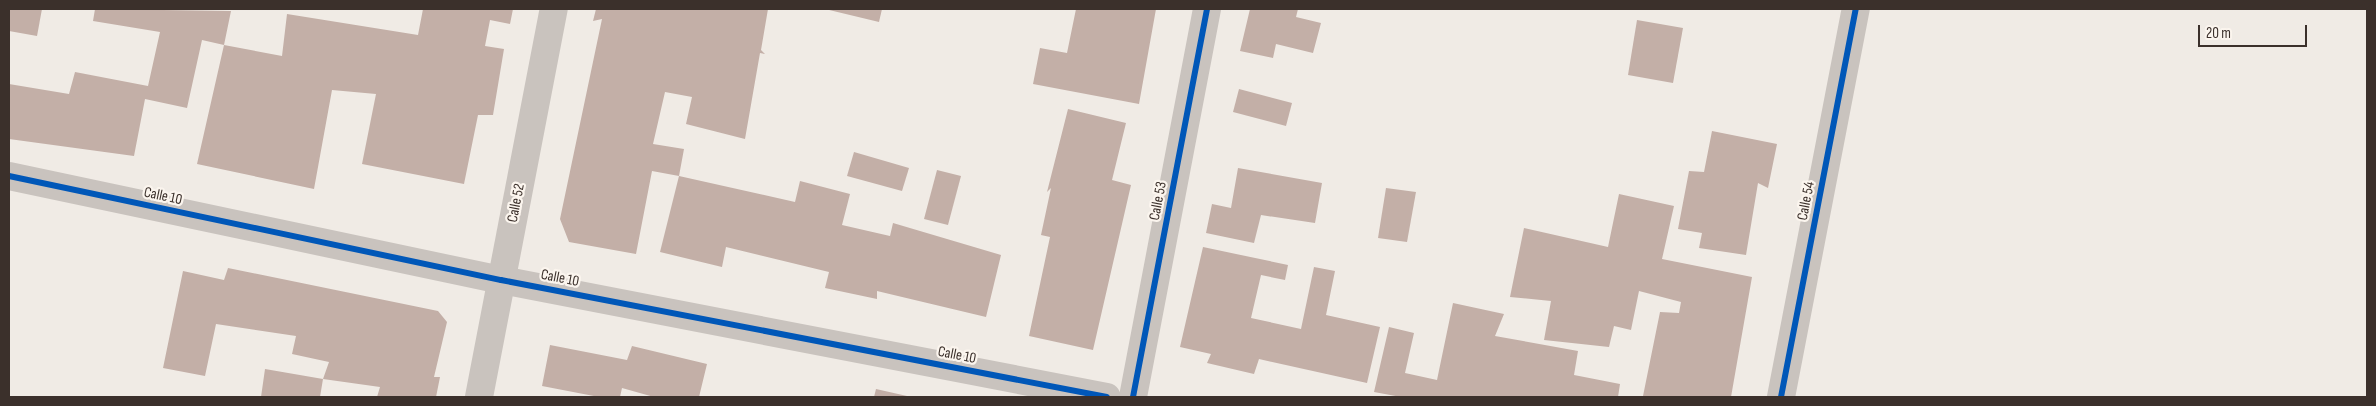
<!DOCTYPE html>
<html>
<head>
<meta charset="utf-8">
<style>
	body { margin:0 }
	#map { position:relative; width:2376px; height:406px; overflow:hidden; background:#f0ebe5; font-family:"Sofia Sans Condensed",sans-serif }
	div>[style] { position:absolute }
	.building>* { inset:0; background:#c3afa7 }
	.minor>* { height:28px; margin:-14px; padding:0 14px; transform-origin:14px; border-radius:14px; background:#c9c3be }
	.cycleway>* { height:6px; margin:-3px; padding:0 3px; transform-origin:3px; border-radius:3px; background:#0057b8 }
	span { translate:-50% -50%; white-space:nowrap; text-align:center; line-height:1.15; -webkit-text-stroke:4.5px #fbf5ee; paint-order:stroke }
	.street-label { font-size:15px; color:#3b302b }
	.frame { position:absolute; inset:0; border:10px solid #3b302b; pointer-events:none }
	.scale { position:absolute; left:2198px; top:25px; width:109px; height:22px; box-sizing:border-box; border:2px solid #3b302b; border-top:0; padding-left:6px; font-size:15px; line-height:18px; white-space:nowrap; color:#3b302b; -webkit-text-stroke:4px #fbf5ee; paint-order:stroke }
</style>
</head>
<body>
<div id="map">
	<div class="building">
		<i style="clip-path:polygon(9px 9px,42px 9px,37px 36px,9px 31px)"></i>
		<i style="clip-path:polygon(95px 9px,231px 11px,224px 45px,202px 40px,187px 108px,145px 99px,134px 156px,9px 139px,9px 84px,69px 94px,75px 72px,148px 86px,160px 32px,93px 21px)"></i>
		<i style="clip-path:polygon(423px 9px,513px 9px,510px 24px,490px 20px,485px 46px,504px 49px,493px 115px,478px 115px,464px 184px,362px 164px,376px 94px,332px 90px,314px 189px,197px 164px,224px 45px,282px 56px,287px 14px,418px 35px)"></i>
		<i style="clip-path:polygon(596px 9px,768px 9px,761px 50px,765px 54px,760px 53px,745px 139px,686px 124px,692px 97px,665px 92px,653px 144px,684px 149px,679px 176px,652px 171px,636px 254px,569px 242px,560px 219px,602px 19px,593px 21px)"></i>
		<i style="clip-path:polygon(825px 9px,882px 9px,879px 22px)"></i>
		<i style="clip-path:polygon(1076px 9px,1156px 9px,1139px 104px,1033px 84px,1040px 48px,1067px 53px)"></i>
		<i style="clip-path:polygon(1250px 9px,1298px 9px,1296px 17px,1321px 23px,1313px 53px,1276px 44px,1273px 58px,1240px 51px)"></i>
		<i style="clip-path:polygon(1637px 20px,1683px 28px,1673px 83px,1628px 75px)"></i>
		<i style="clip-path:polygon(1239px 89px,1292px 103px,1286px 126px,1233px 112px)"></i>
		<i style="clip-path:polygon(1068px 109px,1126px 123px,1112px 180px,1131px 185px,1093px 350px,1029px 336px,1050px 237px,1041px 235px,1051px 188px,1047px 192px)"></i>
		<i style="clip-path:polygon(1712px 131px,1777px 144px,1768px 188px,1758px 183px,1746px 255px,1699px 248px,1702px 233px,1678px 229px,1689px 171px,1704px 172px)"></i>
		<i style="clip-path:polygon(854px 152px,909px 168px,902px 191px,847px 176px)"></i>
		<i style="clip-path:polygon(1238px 168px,1322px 183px,1315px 223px,1261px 215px,1254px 243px,1206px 233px,1212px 204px,1231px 208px)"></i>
		<i style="clip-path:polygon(937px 170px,961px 176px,948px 225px,924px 219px)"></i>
		<i style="clip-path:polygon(679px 176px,795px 202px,800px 181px,850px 194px,842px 225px,890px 236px,893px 223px,1001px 255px,986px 317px,877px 291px,877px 299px,825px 288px,829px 272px,726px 247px,722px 267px,660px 252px)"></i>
		<i style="clip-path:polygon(1386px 188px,1416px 192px,1407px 242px,1378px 238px)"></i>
		<i style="clip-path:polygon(1619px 194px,1674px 206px,1662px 259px,1752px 277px,1731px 397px,1643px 396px,1660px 312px,1679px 313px,1681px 302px,1639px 291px,1631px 330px,1614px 326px,1609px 347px,1544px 340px,1551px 301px,1510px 297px,1524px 228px,1608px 247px)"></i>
		<i style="clip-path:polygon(1203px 247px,1288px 265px,1285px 280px,1261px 275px,1251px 318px,1301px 329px,1314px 267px,1335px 271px,1326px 315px,1380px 327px,1367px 383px,1259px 359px,1254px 374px,1207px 363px,1211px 354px,1180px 347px)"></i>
		<i style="clip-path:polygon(228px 268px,438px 311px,447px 322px,434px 377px,440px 377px,436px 397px,377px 397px,380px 387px,323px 379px,320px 397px,261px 397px,265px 369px,323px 379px,329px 362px,292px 354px,296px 336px,216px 324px,205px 376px,163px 368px,183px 271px,224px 280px)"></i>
		<i style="clip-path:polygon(1453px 303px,1504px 314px,1495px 336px,1578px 351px,1574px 375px,1620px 384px,1618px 397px,1401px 397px,1374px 392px,1389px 327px,1414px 333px,1405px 373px,1437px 380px)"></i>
		<i style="clip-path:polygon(550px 345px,627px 360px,632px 346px,707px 364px,699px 397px,654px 397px,622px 388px,620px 397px,599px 397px,542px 386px)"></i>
		<i style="clip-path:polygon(876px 389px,907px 396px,907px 397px,874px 397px)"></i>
	</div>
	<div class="minor">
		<i style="left:9px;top:176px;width:503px;rotate:11.94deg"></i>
		<i style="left:501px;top:280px;width:617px;rotate:10.93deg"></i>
		<i style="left:479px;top:397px;width:395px;rotate:-79.1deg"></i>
		<i style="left:1133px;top:397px;width:395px;rotate:-79.2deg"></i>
		<i style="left:1781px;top:397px;width:395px;rotate:-79.1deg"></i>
	</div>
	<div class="cycleway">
		<i style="left:9px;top:176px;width:503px;rotate:11.94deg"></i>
		<i style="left:501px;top:280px;width:617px;rotate:10.93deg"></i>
		<i style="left:1133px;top:397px;width:395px;rotate:-79.2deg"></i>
		<i style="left:1781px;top:397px;width:395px;rotate:-79.1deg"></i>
	</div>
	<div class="street-label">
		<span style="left:163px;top:196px;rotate:12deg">Calle 10</span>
		<span style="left:1158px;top:201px;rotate:-79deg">Calle 53</span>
		<span style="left:1806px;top:201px;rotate:-79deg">Calle 54</span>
		<span style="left:516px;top:203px;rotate:-79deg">Calle 52</span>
		<span style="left:560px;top:278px;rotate:11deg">Calle 10</span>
		<span style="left:957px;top:355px;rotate:11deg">Calle 10</span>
	</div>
	<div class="frame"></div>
	<div class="scale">20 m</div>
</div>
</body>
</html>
